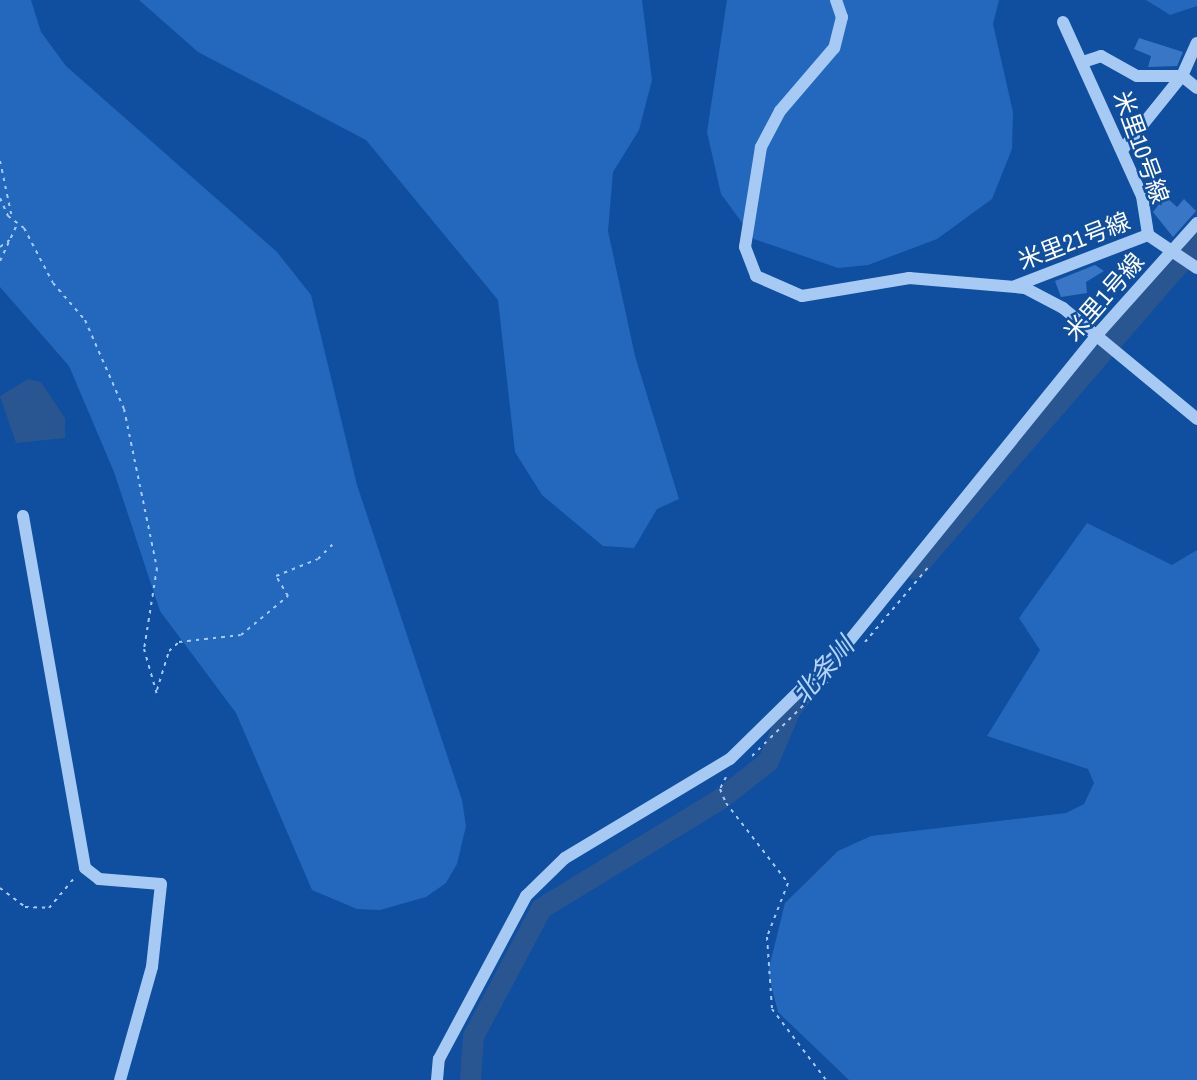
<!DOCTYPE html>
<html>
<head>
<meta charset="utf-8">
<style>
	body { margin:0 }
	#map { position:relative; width:1197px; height:1080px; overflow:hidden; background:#104e9f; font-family:"Archivo Narrow","Noto Sans JP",sans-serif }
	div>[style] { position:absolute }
	.green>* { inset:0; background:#2368bd }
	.water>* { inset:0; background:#295691 }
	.river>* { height:21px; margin:-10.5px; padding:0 10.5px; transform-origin:10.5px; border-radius:10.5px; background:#295691 }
	.building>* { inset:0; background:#3977c6 }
	.path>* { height:2px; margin-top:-1px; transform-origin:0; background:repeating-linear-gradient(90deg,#a7caf5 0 3.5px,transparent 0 8.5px) }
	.minor>* { height:12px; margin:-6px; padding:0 6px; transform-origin:6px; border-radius:6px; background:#a7caf5 }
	span { translate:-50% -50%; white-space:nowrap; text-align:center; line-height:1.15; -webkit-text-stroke:5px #104e9f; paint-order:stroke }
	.street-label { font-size:24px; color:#fff }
	.water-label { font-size:26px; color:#b4d4fb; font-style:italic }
</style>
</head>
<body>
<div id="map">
	<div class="green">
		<i style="clip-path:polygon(0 0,31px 0,41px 32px,66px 66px,277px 252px,311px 295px,357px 485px,462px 800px,466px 826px,457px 864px,446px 883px,426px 897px,380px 910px,357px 909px,312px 890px,236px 713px,160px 611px,114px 472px,69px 366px,0 287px)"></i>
		<i style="clip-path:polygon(139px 0,642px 0,652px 80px,639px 130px,613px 172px,608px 231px,635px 356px,679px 499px,657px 509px,634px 548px,603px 546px,542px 495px,515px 452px,498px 300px,366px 140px,198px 52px)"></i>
		<i style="clip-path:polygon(727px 0,999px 0,993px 24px,1013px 112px,1012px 149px,992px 199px,937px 239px,868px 265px,838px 268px,754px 239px,721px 194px,707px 132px)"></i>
		<i style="clip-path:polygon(1146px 0,1197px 0,1197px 6px,1170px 15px)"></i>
		<i style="clip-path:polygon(1087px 523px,1172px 565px,1197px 550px,1197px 1080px,849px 1080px,778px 1012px,768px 972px,785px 903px,838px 851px,871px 836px,1066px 813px,1084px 804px,1094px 783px,1088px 769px,987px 736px,1040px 650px,1019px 618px)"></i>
	</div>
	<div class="water">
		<i style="clip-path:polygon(28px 379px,41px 382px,65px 418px,65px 438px,16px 443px,0 396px)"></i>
	</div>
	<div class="river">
		<i style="left:915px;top:568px;width:430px;rotate:-49.1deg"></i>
		<i style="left:470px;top:1080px;width:44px;rotate:-86.1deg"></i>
		<i style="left:473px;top:1036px;width:145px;rotate:-62deg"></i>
		<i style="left:541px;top:908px;width:211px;rotate:-31.4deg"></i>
		<i style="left:721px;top:798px;width:60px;rotate:-38.2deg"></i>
		<i style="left:768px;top:761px;width:56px;rotate:-67.1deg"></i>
		<i style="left:790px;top:709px;width:26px;rotate:-50deg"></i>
	</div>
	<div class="building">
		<i style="clip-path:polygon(1139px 38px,1183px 52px,1177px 66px,1148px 67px,1151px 56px,1134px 49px)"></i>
		<i style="clip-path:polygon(1165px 196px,1177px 207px,1184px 199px,1196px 211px,1173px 237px,1153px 212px)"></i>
		<i style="clip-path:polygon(1095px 265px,1104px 271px,1086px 282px,1087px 293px,1061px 297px,1055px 281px)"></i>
	</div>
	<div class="path">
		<i style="left:0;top:161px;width:58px;rotate:78.1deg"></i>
		<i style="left:0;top:198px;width:20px;rotate:66deg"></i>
		<i style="left:8px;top:216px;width:20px;rotate:37deg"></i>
		<i style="left:24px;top:228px;width:62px;rotate:62.2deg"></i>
		<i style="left:53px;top:283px;width:49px;rotate:49.1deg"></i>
		<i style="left:85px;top:320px;width:97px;rotate:66.3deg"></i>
		<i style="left:124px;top:409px;width:162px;rotate:78.3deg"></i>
		<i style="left:157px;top:568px;width:82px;rotate:99.1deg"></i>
		<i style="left:144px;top:649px;width:51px;rotate:74.1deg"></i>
		<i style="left:0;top:247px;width:14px;rotate:-36deg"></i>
		<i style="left:0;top:261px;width:40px;rotate:-65deg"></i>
		<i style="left:865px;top:642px;width:101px;rotate:-49.8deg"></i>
		<i style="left:157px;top:690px;width:41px;rotate:-72.9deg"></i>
		<i style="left:169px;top:651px;width:13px;rotate:-42deg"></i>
		<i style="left:179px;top:642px;width:62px;rotate:-6.4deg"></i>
		<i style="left:241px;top:635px;width:61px;rotate:-39.7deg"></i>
		<i style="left:288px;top:596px;width:23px;rotate:-121deg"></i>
		<i style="left:276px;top:576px;width:45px;rotate:-22deg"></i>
		<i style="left:318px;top:559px;width:24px;rotate:-45deg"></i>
		<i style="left:752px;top:756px;width:110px;rotate:-44.6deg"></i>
		<i style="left:726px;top:777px;width:13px;rotate:117deg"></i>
		<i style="left:720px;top:789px;width:15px;rotate:67deg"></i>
		<i style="left:726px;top:803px;width:101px;rotate:52.2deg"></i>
		<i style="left:788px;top:883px;width:58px;rotate:111.3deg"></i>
		<i style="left:767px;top:937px;width:72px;rotate:86deg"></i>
		<i style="left:772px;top:1009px;width:89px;rotate:52.7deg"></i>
		<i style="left:0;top:888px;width:31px;rotate:37deg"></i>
		<i style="left:25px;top:907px;width:24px;rotate:2deg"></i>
		<i style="left:49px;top:908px;width:42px;rotate:-49.8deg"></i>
	</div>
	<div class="minor">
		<i style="left:836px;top:0;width:18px;rotate:71deg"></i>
		<i style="left:842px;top:17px;width:32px;rotate:104deg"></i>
		<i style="left:834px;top:48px;width:83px;rotate:130.6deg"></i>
		<i style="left:780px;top:111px;width:41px;rotate:117.8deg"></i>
		<i style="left:761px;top:147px;width:101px;rotate:99.1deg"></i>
		<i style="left:745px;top:247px;width:31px;rotate:69deg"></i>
		<i style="left:756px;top:276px;width:50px;rotate:23.5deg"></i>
		<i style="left:802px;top:296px;width:109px;rotate:-9.5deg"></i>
		<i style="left:909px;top:278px;width:116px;rotate:4.9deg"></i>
		<i style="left:1025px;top:288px;width:43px;rotate:27.8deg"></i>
		<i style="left:1063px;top:308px;width:174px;rotate:39.6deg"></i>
		<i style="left:1063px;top:22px;width:191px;rotate:65.6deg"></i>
		<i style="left:1142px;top:196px;width:39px;rotate:81deg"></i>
		<i style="left:1148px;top:235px;width:59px;rotate:34deg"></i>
		<i style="left:1086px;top:61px;width:16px;rotate:-18deg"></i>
		<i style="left:1101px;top:56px;width:41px;rotate:29.1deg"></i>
		<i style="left:1137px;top:76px;width:45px"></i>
		<i style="left:1182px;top:76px;width:19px;rotate:39deg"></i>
		<i style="left:1123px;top:149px;width:94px;rotate:-51.1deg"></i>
		<i style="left:1182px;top:76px;width:36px;rotate:-66deg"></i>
		<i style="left:1015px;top:286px;width:142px;rotate:-21deg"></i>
		<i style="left:23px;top:516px;width:357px;rotate:80deg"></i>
		<i style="left:85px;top:868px;width:18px;rotate:38deg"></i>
		<i style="left:99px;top:879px;width:62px;rotate:4.6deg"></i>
		<i style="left:161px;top:884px;width:83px;rotate:96.2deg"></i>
		<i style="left:152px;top:967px;width:117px;rotate:105.8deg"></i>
		<i style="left:437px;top:1080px;width:21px;rotate:-85deg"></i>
		<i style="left:439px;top:1059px;width:185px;rotate:-61.9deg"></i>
		<i style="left:526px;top:896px;width:54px;rotate:-44.3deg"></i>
		<i style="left:565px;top:858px;width:192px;rotate:-31deg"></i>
		<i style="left:730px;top:759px;width:163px;rotate:-44.5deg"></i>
		<i style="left:846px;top:645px;width:396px;rotate:-51deg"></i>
		<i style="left:1095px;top:337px;width:153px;rotate:-48.2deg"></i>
	</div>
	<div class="street-label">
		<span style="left:1141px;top:147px;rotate:70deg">米里10号線</span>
		<span style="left:1074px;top:241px;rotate:-21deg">米里21号線</span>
		<span style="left:1104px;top:297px;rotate:-49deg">米里1号線</span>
	</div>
	<div class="water-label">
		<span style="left:823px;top:670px;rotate:-49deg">北条川</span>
	</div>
</div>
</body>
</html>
